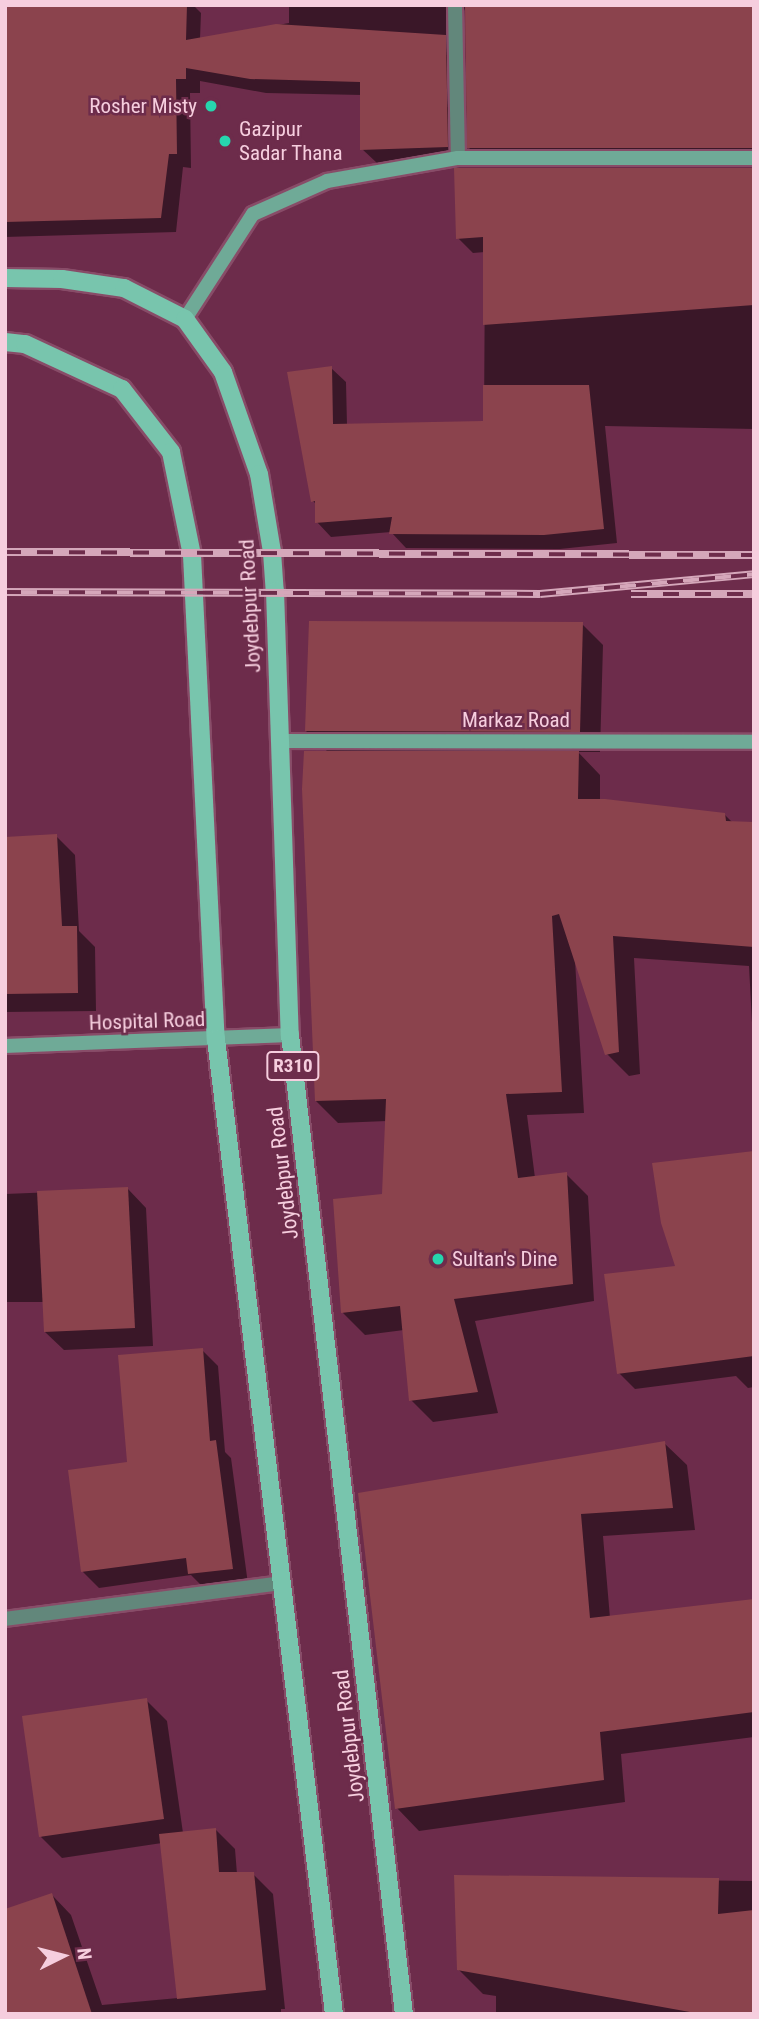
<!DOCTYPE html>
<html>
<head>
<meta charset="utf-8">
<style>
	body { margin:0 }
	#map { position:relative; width:759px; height:2019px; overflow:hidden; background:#6d2c4b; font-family:"Roboto Condensed",sans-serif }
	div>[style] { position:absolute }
	.shadow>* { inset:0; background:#0007 }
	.building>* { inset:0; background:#8b434d }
	.roads { filter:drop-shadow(2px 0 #884c68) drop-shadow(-2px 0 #884c68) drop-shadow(0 2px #884c68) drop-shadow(0 -2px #884c68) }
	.street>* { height:14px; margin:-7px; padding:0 7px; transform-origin:7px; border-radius:7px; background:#62877b }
	.secondary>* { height:14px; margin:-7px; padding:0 7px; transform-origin:7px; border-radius:7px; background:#6faa97 }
	.primary>* { height:18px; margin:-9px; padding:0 9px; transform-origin:9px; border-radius:9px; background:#78c5ad }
	.rail>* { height:8px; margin-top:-4px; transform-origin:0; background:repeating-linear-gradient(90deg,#6d2c4b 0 16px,#d5a7ba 0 32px); box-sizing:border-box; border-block:2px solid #d5a7ba }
	.dots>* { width:19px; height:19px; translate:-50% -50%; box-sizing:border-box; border:4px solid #6d2c4b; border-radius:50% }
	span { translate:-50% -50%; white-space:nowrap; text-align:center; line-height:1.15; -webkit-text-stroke:5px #6d2c4b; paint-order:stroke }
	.shield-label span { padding:2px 5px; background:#6d2c4b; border:2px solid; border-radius:5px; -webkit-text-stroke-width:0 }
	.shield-label { font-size:19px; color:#f6cede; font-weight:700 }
	.poi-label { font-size:21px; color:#f6cede }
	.right { translate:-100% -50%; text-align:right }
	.left { translate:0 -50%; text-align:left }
	.street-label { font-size:21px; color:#f6cede }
	.frame { position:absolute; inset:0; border:7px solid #f6cede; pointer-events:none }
	.north { position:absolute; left:28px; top:1921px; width:70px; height:70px; -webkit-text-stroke:5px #6d2c4b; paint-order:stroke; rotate:84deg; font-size:19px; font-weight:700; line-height:28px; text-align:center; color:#f6cede }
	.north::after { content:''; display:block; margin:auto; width:24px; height:32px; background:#f6cede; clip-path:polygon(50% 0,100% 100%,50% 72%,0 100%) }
</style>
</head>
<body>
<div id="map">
	<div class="shadow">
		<i style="clip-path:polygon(5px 5px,193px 5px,201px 13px,200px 39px,289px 23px,289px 5px,754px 5px,754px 162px,484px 162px,469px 148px,466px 7px,459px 20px,462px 161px,377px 163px,362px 149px,362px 95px,266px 93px,200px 81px,200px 93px,190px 93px,191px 168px,183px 167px,176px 232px,5px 237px)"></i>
		<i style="clip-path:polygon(754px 169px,754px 429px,605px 426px,617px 543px,560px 549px,406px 548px,391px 532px,331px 537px,317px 522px,317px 505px,313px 501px,331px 368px,346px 382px,347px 425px,484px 423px,485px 252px,473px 253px,458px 238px)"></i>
		<i style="clip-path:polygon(582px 624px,603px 645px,600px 752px,578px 752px,600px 775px,600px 800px,725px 815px,733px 823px,754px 824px,754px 1061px,749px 966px,634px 958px,640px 1074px,629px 1076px,607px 1054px,575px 960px,584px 1113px,527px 1115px,535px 1178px,566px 1174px,588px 1196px,594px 1301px,475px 1321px,498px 1413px,433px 1422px,411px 1400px,404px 1330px,365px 1335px,343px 1313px,384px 1195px,387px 1121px,338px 1123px,316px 1101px,328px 752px,306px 731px)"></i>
		<i style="clip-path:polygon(56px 836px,75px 855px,79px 931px,95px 947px,96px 1011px,5px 1012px,5px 839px)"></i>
		<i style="clip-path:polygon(128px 1189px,146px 1208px,153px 1346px,64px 1350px,45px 1332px,44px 1302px,5px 1302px,5px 1194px)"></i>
		<i style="clip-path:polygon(754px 1323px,754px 1387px,748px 1388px,736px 1376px,635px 1389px,619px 1373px)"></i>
		<i style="clip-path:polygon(202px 1350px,218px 1366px,225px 1452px,231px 1458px,248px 1584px,206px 1590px,191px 1575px,99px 1588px,83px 1572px,129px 1463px)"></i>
		<i style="clip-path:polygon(664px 1443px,687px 1465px,695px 1530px,603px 1536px,610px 1618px,754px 1601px,754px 1737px,621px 1754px,625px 1802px,419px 1831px,397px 1808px,360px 1494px)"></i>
		<i style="clip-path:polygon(146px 1700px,167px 1721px,183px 1833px,216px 1830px,235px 1849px,237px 1874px,253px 1874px,273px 1894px,285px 2009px,281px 2009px,281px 2014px,5px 2014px,52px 1895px,71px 1915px,102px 2005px,178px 1998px,162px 1843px,62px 1858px,41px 1837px)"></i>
		<i style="clip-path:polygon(455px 1877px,754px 1881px,754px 2014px,496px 2014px,496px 1996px,483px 1994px,459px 1970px)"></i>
	</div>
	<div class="building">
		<i style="clip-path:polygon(5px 5px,187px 5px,186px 40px,276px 24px,446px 35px,448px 147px,360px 150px,360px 82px,250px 79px,186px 68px,186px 79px,176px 79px,177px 154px,169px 154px,161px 218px,5px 222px)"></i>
		<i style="clip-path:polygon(465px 5px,754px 5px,754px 148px,467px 148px)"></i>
		<i style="clip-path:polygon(454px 168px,754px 168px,754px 305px,483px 325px,483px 237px,456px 239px)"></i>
		<i style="clip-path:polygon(332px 366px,333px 424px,483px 421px,483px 385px,589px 385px,604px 529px,544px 535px,389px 534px,392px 517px,315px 523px,315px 501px,311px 502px,287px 372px)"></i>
		<i style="clip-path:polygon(309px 621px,583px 622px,580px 732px,305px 731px)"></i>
		<i style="clip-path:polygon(304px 751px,579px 751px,578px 799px,605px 799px,725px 813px,726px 821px,754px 822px,754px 947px,613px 936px,619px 1052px,605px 1055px,559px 914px,552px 916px,562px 1092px,506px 1094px,518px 1178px,567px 1172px,573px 1284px,454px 1299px,478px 1392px,409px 1401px,400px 1306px,341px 1313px,333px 1199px,382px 1194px,386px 1099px,315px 1101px,302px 789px)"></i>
		<i style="clip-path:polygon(57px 834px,62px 926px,77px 926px,78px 993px,5px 994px,5px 837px)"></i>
		<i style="clip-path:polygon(754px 1151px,754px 1356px,617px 1374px,604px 1274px,675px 1266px,661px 1223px,652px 1163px)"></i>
		<i style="clip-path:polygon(128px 1187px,135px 1328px,44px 1332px,37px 1191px)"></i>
		<i style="clip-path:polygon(203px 1348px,210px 1441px,216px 1440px,233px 1569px,188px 1574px,186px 1558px,81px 1572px,68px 1470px,127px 1462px,118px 1355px)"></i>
		<i style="clip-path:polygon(665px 1441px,673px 1508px,581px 1514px,590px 1618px,754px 1599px,754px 1712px,600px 1732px,604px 1780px,395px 1809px,358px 1493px)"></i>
		<i style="clip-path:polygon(147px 1698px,164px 1819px,39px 1837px,22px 1716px)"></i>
		<i style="clip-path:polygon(216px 1828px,219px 1872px,254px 1872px,266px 1990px,177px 1999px,159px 1834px)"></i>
		<i style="clip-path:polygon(454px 1875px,719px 1878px,718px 1914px,754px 1910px,754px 2014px,701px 2014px,457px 1970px)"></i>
		<i style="clip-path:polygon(52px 1893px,92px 2014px,5px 2014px,5px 1909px)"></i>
	</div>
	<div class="roads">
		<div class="street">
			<i style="left:455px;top:5px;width:153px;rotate:88.9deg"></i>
			<i style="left:5px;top:1619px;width:281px;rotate:-7.4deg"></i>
		</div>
		<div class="secondary">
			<i style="left:185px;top:319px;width:125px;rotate:-57.1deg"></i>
			<i style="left:253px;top:214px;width:81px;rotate:-24deg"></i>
			<i style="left:327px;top:181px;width:133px;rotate:-10deg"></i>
			<i style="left:458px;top:158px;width:296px"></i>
			<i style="left:279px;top:741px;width:475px;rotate:0.1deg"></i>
			<i style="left:5px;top:1046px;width:285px;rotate:-2.2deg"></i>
		</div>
		<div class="primary">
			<i style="left:5px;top:278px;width:57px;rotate:1deg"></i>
			<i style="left:62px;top:279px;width:63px;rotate:8.3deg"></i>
			<i style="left:124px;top:288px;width:68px;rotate:26.9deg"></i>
			<i style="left:185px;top:319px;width:65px;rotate:54.4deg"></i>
			<i style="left:223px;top:372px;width:108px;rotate:70.6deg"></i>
			<i style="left:259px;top:474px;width:79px;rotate:80.5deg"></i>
			<i style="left:272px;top:552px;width:39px;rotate:86deg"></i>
			<i style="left:275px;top:591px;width:444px;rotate:88.1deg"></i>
			<i style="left:290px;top:1035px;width:986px;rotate:83.36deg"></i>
			<i style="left:5px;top:342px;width:20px;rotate:6deg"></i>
			<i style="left:25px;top:344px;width:107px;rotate:24.9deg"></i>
			<i style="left:122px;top:389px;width:80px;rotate:52.1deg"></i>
			<i style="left:171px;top:452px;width:105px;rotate:78.5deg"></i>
			<i style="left:192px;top:555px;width:485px;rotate:87.2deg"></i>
			<i style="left:216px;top:1039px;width:982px;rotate:83.1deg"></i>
		</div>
	</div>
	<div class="rail">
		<i style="left:5px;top:552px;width:749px;rotate:0.23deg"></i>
		<i style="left:5px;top:592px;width:535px;rotate:0.21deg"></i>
		<i style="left:540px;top:594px;width:215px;rotate:-5.3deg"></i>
		<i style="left:631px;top:594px;width:123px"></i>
	</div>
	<div class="dots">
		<i style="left:211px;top:106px;background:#26d5ae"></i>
		<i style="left:225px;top:141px;background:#26d5ae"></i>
		<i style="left:438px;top:1259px;background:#26d5ae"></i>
	</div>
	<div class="shield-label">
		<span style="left:293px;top:1066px">R310</span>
	</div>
	<div class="poi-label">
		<span class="right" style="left:197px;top:106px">Rosher Misty</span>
		<span class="left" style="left:239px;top:141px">Gazipur<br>Sadar Thana</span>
		<span class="left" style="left:452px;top:1259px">Sultan's Dine</span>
	</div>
	<div class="street-label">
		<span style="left:250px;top:606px;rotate:-93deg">Joydebpur Road</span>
		<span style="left:516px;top:720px">Markaz Road</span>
		<span style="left:147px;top:1021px;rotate:-2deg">Hospital Road</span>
		<span style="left:283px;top:1173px;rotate:-97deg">Joydebpur Road</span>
		<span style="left:349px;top:1736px;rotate:-97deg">Joydebpur Road</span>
	</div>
	<div class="frame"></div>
	<div class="north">N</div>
</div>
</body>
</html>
